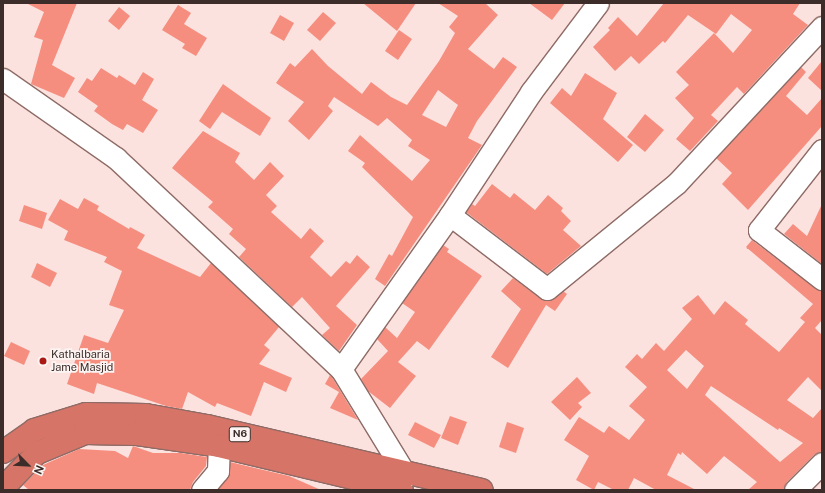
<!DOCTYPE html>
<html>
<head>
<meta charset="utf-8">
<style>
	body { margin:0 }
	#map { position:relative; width:825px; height:493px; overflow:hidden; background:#fbe2de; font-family:"Public Sans",sans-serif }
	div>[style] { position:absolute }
	.building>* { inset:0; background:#f68e80 }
	.roads { filter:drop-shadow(1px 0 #8e6b66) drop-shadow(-1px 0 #8e6b66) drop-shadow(0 1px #8e6b66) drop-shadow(0 -1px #8e6b66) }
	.minor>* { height:21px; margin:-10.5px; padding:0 10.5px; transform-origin:10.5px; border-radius:10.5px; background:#fff }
	.highway>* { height:22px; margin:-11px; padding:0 11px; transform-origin:11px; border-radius:11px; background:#d67467 }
	.dots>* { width:11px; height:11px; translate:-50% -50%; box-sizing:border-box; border:2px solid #fcf4f2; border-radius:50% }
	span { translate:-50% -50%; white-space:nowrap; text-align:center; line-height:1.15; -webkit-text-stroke:3.5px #fcf4f2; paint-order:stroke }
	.shield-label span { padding:1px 3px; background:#fcf4f2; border:1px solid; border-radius:3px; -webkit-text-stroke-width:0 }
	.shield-label { font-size:10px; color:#3c2d2a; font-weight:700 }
	.poi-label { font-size:11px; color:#3c2d2a }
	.left { translate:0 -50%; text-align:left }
	.frame { position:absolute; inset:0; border:4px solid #3c2d2a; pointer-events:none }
	.north { position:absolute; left:8px; top:445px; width:40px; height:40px; -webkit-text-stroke:3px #fcf4f2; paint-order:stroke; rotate:114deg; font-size:11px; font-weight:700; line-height:16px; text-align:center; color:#3c2d2a }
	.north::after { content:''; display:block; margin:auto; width:14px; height:18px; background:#3c2d2a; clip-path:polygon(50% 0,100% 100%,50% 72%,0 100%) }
</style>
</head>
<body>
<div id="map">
	<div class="building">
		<i style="clip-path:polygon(26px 3px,77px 3px,52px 65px,75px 78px,64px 98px,31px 84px,43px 40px,34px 37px,44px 12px)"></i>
		<i style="clip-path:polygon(363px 3px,416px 3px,397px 31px)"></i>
		<i style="clip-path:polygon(evenodd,438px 3px,485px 3px,498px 15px,468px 49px,494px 69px,503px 57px,517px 67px,477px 121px,468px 138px,482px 145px,385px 286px,375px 279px,389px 254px,392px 256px,413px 217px,362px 167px,365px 163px,348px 151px,360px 135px,412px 181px,430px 160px,408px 146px,412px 140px,387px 118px,378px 126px,334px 97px,328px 106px,333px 111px,309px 140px,288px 121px,304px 102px,276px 83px,290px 63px,295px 67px,312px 49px,328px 66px,362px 94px,371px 82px,391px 97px,407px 105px,439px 61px,455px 33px,449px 27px,458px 16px,438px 3px,438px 90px,458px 105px,446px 127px,422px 115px,438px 90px)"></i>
		<i style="clip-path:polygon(529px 3px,565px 3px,552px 20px)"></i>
		<i style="clip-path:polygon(664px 3px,800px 3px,793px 14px,808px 25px,744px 94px,737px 87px,711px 115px,718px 121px,690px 151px,676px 139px,694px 118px,675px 98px,689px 85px,676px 72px,714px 33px,733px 53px,752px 30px,731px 14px,716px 34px,688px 15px,665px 43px,663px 41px,639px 64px,631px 56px,615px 71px,593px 47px,610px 30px,608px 28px,618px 17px,637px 36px)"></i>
		<i style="clip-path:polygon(178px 5px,191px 13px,184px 24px,207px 38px,196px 56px,182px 48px,185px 44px,162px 30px)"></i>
		<i style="clip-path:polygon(119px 7px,130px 16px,119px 30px,108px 21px)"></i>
		<i style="clip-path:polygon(323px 12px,336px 23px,320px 41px,307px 30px)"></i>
		<i style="clip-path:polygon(280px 15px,294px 23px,284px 41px,270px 33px)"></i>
		<i style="clip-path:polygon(399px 30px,412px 39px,398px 60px,385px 51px)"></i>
		<i style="clip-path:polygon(822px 61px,822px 91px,808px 78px)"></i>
		<i style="clip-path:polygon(801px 67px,806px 72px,786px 96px,807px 115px,822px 98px,822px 126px,748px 210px,722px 184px,732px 173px,716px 158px)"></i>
		<i style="clip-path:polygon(101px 68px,117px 78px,119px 75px,135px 85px,143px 72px,154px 79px,142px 100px,158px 110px,143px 133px,127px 124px,123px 130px,112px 124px,94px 111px,98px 106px,78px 92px,87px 78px,92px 81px)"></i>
		<i style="clip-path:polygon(585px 73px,617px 93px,603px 119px,633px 145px,618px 162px,550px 103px,562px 88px,571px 96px)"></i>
		<i style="clip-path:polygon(223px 84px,271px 118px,260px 136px,222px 112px,210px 129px,199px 121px)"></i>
		<i style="clip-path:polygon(645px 114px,664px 130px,645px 152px,627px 137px)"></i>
		<i style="clip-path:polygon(203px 131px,240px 153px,235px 162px,254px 180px,270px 162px,284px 176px,266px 195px,277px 206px,271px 212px,301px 239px,310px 228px,324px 241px,310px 257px,331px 277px,346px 261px,350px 264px,357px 255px,370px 267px,336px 306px,357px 325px,339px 351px,322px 335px,330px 328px,302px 297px,292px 307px,239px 257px,246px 249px,229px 234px,233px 229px,208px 207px,213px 202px,172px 168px)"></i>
		<i style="clip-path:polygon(492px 184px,510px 198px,514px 193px,535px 210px,548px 195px,563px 208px,561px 211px,571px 221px,563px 230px,581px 246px,547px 274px,466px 212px,472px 204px,475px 206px)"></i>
		<i style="clip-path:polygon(84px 198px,99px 206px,97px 210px,129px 229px,130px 227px,145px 235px,137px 248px,200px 277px,211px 263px,279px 327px,264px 345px,270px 350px,259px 364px,292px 378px,286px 392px,264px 382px,251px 416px,217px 403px,215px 407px,188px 392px,182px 409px,166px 406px,97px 383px,94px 394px,67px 384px,84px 335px,108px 343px,124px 310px,109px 305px,122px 271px,104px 262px,107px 257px,64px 240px,68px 231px,48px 220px,60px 199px,78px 209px)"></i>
		<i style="clip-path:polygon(822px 204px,822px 264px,784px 234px,793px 224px,807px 236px)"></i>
		<i style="clip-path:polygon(24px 205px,47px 213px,42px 229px,19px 221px)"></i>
		<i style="clip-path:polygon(evenodd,752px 240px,815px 288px,822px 291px,822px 320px,815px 328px,822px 335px,822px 391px,808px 377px,787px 400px,813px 418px,822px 408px,822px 451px,814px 455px,787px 482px,783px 490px,748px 490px,757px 482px,724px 456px,707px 474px,682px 452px,681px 455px,678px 453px,667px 475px,696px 490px,656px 490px,634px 478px,628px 490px,614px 490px,598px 482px,594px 490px,576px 480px,589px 456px,564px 440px,579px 417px,604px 433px,609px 426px,629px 440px,645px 420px,629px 406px,647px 387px,625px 367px,637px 354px,642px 359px,656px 343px,664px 351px,692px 319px,682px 308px,698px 295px,714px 315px,725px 301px,748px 320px,745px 324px,779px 352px,805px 322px,800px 318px,813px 304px,746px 247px,752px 240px,686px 350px,704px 366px,687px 389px,667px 370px,686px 350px,752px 240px,711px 386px,778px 430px,779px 428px,803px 443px,780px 462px,705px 395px,711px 386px)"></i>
		<i style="clip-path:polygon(443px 245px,449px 249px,447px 252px,482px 276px,429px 350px,417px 341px,398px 362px,416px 376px,390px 408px,368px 391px,361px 379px,388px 351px,377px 339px,385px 327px,397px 338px,415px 312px,402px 303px)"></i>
		<i style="clip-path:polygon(37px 263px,57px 273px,50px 287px,31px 277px)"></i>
		<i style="clip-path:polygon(513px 278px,544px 301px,550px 301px,563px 291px,567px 294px,555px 311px,546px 305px,508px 368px,491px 357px,521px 309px,501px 291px)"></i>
		<i style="clip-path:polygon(11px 342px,30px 351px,24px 365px,4px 356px)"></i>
		<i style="clip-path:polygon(330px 375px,332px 377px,361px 425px,358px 420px,330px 408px,339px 392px,325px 384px)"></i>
		<i style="clip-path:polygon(577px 377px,591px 393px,578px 403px,582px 407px,570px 420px,551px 402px)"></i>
		<i style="clip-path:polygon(450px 416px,467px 422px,458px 445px,441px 438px)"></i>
		<i style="clip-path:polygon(415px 422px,441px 435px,434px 448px,408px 435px)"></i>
		<i style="clip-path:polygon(507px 422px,524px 428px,516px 453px,499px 447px)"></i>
		<i style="clip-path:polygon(133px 446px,153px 453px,181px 453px,207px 457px,206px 466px,193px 482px,190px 490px,29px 490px,23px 485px,43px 465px,79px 449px,115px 451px,128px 458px)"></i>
		<i style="clip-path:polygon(230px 462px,289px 476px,321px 490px,218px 490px,227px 478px)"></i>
	</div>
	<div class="roads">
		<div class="minor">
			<i style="left:3px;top:79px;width:138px;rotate:35deg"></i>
			<i style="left:116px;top:158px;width:308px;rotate:43.2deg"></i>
			<i style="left:822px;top:150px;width:102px;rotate:128.2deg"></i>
			<i style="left:759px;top:230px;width:80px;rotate:37.9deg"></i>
			<i style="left:450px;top:215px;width:122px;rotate:37.3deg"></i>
			<i style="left:547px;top:289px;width:168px;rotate:-39.2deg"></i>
			<i style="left:677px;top:183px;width:213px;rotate:-47.1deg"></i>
			<i style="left:401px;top:485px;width:13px;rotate:-77deg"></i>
			<i style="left:404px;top:472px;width:121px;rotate:-121.5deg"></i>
			<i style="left:341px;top:369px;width:189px;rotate:-54.7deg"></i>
			<i style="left:450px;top:215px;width:147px;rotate:-56.6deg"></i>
			<i style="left:531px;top:92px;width:111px;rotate:-53deg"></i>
			<i style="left:202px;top:490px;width:25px;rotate:-50deg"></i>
			<i style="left:218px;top:471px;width:25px;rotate:-88deg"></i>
			<i style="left:795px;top:490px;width:38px;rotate:-45deg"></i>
		</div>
		<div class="highway">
			<i style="left:3px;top:452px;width:38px;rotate:-35deg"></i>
			<i style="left:34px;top:430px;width:54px;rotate:-17.1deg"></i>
			<i style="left:86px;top:414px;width:60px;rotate:1deg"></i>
			<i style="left:146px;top:415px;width:62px;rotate:10.2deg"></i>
			<i style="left:207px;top:426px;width:282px;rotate:13.1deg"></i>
			<i style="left:3px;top:488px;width:49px;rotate:-45.8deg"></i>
			<i style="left:37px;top:453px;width:52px;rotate:-22.6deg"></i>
			<i style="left:85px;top:433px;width:52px;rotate:1.1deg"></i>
			<i style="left:137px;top:434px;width:83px;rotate:8.3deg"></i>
			<i style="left:219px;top:446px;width:188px;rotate:13.5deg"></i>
		</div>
	</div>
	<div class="dots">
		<i style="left:43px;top:361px;background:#aa1813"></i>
	</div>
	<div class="shield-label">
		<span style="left:240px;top:434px">N6</span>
	</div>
	<div class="poi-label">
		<span class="left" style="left:51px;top:361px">Kathalbaria<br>Jame Masjid</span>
	</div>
	<div class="frame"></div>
	<div class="north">N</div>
</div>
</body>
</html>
